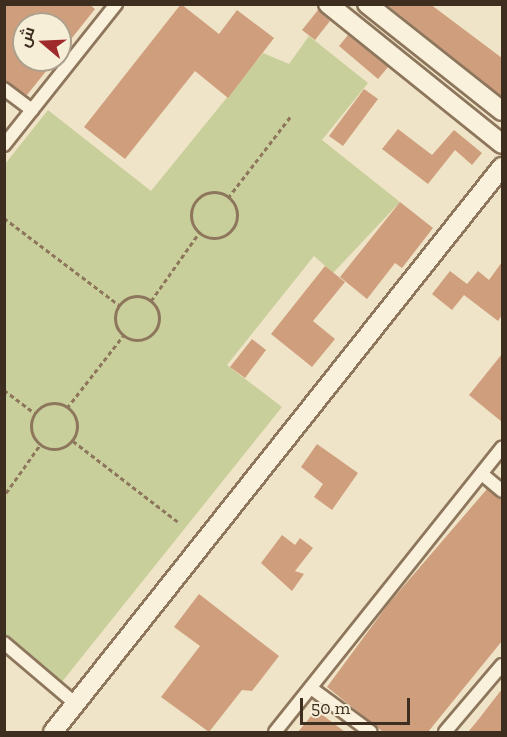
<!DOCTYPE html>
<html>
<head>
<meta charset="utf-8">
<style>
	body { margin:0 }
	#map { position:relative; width:507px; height:737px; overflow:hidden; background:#f0e4c8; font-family:"Zilla Slab",Cairo,serif }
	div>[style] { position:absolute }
	.green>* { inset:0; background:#c9cf9b }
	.building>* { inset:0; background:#cf9f7d }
	.path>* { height:3px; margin-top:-1.5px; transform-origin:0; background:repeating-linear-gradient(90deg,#8d765c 0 4.5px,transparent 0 7.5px) }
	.path>.ring { margin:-1.5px; padding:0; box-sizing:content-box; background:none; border:3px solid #8d765c; border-radius:50% }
	.roads { filter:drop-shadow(2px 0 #8d765c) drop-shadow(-2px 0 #8d765c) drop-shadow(0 2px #8d765c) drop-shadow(0 -2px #8d765c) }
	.street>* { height:12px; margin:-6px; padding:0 6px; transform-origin:6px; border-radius:6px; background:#faf1dc }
	.secondary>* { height:18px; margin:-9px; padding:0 9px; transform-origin:9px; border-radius:9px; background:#faf1dc }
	span { translate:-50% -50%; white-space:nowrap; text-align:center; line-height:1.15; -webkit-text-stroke:4.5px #f7eed8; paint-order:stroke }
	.frame { position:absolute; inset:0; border:6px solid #3d2e20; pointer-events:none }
	.north { position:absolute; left:12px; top:12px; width:60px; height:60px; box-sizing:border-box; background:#f7eed8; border:2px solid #ada18e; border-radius:50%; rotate:289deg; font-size:16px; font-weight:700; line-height:24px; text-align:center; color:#3d2e20 }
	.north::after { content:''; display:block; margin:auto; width:21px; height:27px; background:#9e2a2b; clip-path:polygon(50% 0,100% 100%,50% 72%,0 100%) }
	.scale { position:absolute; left:300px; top:698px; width:110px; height:27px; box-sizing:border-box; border:3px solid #3d2e20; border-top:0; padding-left:8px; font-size:18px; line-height:21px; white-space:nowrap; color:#3d2e20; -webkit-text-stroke:4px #f7eed8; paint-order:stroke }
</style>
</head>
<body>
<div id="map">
	<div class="green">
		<i style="clip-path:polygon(309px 36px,368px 83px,322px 140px,400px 202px,333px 273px,314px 256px,227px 365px,282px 407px,61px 683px,5px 635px,5px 164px,48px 110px,151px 191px,263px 53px,289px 64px)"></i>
	</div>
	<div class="building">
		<i style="clip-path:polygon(4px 4px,89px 4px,95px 9px,60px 53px,60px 24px,24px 24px,24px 60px,55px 60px,27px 95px,4px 81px)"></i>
		<i style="clip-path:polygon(181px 4px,219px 34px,237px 10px,274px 38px,228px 98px,195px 71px,125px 159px,84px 127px)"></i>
		<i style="clip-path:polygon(386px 4px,430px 4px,502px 58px,502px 97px)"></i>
		<i style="clip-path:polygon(318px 10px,330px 21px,315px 40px,302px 30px)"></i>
		<i style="clip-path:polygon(348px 35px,388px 67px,378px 79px,339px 46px)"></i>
		<i style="clip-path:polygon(364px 89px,378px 99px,343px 146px,329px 136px)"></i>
		<i style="clip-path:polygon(398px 129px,432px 155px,454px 130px,482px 153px,472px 165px,455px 150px,428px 184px,382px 149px)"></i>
		<i style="clip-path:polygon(400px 202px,433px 228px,402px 268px,395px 263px,367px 299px,340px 277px)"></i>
		<i style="clip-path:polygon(502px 262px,502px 315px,498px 321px,464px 295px,452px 310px,432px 294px,450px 271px,467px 284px,478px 271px,489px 280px)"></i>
		<i style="clip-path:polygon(325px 266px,345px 282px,313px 321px,335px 339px,312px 367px,271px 334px)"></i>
		<i style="clip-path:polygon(252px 339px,266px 350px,245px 378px,230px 367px)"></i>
		<i style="clip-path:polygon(502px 354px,502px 422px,469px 395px)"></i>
		<i style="clip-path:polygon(317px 444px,358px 473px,332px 510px,314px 497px,323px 484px,301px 467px)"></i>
		<i style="clip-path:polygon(487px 489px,502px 499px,502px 641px,428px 732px,383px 732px,327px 687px,389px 603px)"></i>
		<i style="clip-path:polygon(282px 535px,295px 545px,300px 538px,313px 548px,295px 571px,304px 574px,292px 591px,261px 563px)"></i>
		<i style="clip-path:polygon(199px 594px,279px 656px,252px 691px,242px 690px,209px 732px,161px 697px,200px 646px,174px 627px)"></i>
		<i style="clip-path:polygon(502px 689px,502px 732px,468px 732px,478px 720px)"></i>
		<i style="clip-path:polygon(316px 710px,345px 732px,298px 732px)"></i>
	</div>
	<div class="path">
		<i class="ring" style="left:191px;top:192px;width:43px;height:43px"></i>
		<i style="left:228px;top:198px;width:103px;rotate:-52.5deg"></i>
		<i style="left:4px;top:218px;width:144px;rotate:37.1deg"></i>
		<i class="ring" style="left:115px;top:296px;width:41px;height:41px"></i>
		<i style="left:151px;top:301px;width:83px;rotate:-54.8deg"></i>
		<i style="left:4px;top:390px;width:39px;rotate:37deg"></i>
		<i class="ring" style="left:31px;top:403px;width:43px;height:43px"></i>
		<i style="left:67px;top:408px;width:91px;rotate:-52.1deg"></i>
		<i style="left:73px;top:441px;width:133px;rotate:37.6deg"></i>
		<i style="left:6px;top:493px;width:59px;rotate:-54.7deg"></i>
	</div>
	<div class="roads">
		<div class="street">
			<i style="left:4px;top:89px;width:35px;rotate:37deg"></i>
			<i style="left:4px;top:145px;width:180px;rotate:-51.5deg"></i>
			<i style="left:482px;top:474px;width:26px;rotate:40deg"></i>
			<i style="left:4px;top:643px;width:96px;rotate:40.3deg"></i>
			<i style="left:311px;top:688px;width:74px;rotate:36.3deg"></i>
			<i style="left:275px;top:732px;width:364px;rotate:-51.4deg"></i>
			<i style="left:445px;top:732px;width:88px;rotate:-49.6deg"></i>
		</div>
		<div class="secondary">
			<i style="left:328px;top:4px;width:223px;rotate:38.8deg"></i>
			<i style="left:367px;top:4px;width:172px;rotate:38.4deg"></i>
			<i style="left:53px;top:732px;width:722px;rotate:-51.53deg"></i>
		</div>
	</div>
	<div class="frame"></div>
	<div class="north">ش</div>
	<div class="scale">50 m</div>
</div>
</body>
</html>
